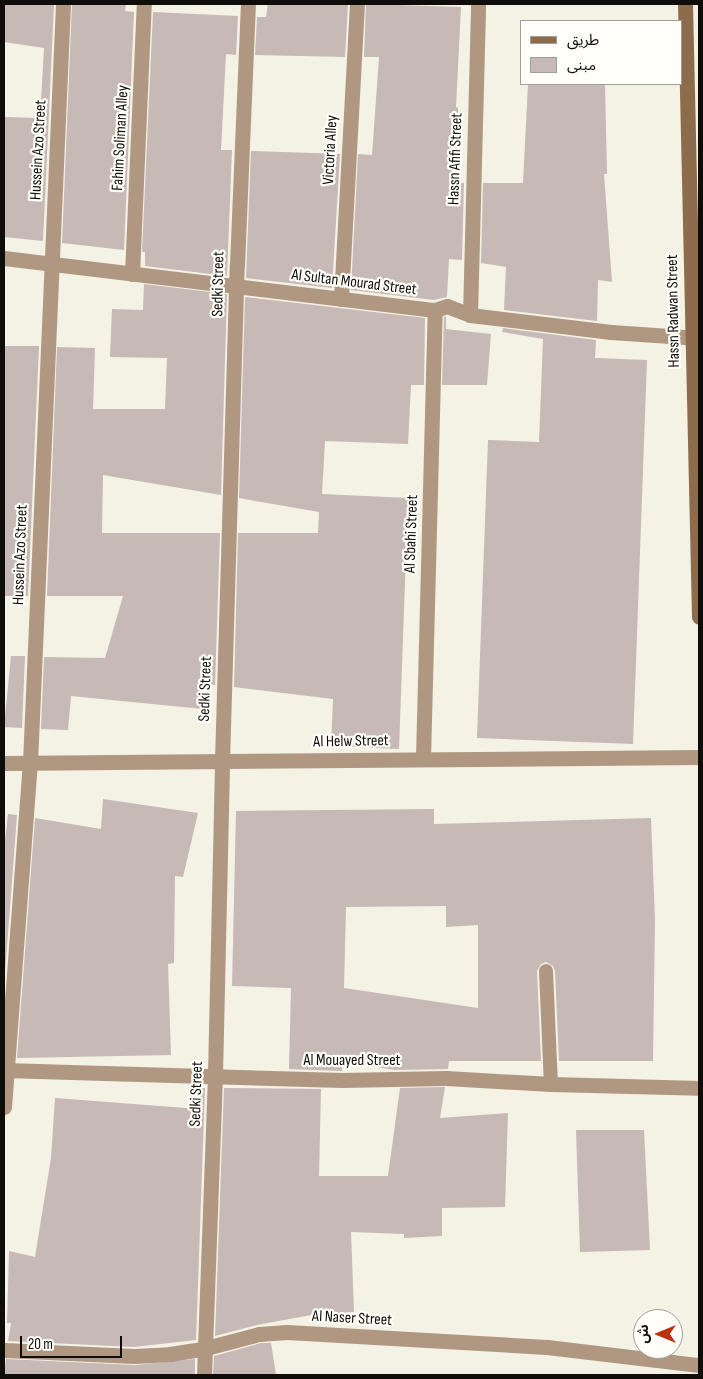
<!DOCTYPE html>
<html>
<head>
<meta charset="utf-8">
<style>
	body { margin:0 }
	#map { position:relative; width:703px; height:1379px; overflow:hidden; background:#f4f1e5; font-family:"Sofia Sans Condensed","Noto Sans Arabic",sans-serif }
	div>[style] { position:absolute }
	.building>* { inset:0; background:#c6b9b6 }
	.lane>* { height:14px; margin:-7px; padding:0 7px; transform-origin:7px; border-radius:7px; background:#af9781 }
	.street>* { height:15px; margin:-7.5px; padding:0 7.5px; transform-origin:7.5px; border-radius:7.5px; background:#af9781 }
	.secondary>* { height:15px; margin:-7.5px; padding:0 7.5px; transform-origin:7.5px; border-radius:7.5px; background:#8d6c4c }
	span { translate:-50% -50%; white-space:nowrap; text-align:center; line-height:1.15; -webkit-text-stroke:4.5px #fffef9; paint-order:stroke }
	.street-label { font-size:16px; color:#0e0d09 }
	.frame { position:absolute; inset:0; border:5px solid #0e0d09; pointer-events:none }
	.legend { position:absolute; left:520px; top:20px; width:162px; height:65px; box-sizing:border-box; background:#fffef9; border:1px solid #9f9e99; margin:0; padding:6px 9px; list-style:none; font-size:15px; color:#0e0d09 }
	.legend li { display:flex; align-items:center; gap:10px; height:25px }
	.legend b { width:25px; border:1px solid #9f9e99 }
	.north { position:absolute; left:633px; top:1309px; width:50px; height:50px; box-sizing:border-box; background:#fffef9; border:1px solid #9f9e99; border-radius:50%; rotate:270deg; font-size:14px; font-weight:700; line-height:20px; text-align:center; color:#0e0d09 }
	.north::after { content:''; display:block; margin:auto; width:18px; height:22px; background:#bb310e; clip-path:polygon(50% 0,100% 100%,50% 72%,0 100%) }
	.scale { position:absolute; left:20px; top:1336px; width:102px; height:22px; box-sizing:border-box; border:2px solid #0e0d09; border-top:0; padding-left:6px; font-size:15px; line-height:18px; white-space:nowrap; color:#0e0d09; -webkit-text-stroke:4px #fffef9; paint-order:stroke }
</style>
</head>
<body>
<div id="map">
	<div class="building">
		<i style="clip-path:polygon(4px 4px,54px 4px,43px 241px,4px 237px,4px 117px,40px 118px,44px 48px,4px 42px)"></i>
		<i style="clip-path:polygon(72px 4px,126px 4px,125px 11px,134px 12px,124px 250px,62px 243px)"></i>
		<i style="clip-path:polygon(268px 4px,348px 4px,345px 57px,255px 55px,257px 17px,266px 17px)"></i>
		<i style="clip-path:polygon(366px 4px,461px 7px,456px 107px,458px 108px,461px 183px,464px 183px,462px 260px,449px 259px,447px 297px,434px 300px,351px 290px,358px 154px,372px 155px,379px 57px,364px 57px)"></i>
		<i style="clip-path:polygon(153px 12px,238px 16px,236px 55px,226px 54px,221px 150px,232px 150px,227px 276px,145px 266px,145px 252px,142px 252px)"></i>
		<i style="clip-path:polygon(528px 84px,605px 84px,607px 174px,604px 174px,612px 282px,598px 280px,597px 321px,504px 310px,506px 267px,481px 263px,483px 183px,523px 183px)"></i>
		<i style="clip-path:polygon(251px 151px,340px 154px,332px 288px,246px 278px)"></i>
		<i style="clip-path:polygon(144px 284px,227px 294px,221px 495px,103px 475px,102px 533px,220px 533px,215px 685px,203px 684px,203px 709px,71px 696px,68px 730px,41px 729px,44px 657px,105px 658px,123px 596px,47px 596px,57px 347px,95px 348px,93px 409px,165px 409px,167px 358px,110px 357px,112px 309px,143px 310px)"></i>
		<i style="clip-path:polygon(245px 297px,425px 318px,424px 385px,411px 385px,408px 444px,325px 441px,322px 494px,408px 498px,399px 749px,331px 746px,333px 699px,234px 687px,238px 533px,318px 533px,319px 512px,239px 498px)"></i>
		<i style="clip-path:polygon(446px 316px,446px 329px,491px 334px,487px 385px,442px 385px,444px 317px)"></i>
		<i style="clip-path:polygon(503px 328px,596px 340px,595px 358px,647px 360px,633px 744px,477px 738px,488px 440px,539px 442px,543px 339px,502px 332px)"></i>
		<i style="clip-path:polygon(4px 346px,39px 346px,28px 596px,4px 596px)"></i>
		<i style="clip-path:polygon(11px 656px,25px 656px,22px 728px,4px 727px)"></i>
		<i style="clip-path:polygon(103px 799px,198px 813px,183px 877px,175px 876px,174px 963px,168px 964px,171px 1055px,17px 1058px,35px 818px,101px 829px)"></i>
		<i style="clip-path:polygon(evenodd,434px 809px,434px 824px,651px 818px,655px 920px,653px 1061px,559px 1061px,555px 971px,553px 966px,546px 962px,541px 964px,537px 971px,541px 1061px,449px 1061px,448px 1069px,395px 1070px,342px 1061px,342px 1071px,289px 1069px,291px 988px,232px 986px,236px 811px,434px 809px,446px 906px,446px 927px,478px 925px,478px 1008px,344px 988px,346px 907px,446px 906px)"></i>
		<i style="clip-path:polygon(8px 814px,17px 815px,4px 986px,4px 849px)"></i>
		<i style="clip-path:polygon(445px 1087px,440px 1118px,508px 1113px,505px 1207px,442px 1208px,442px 1236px,404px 1238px,404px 1234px,351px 1232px,354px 1312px,311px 1315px,257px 1325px,215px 1336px,224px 1088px,321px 1089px,319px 1176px,388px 1176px,400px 1088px)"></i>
		<i style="clip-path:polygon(200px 1088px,205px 1088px,196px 1340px,134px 1347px,8px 1341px,11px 1323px,7px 1323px,9px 1251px,35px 1257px,51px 1158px,55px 1098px,199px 1109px)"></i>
		<i style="clip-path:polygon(576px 1130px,644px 1130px,650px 1250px,580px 1252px)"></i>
		<i style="clip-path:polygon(261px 1343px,271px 1343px,276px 1375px,213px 1375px,214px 1356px)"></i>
		<i style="clip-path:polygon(6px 1359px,135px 1365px,195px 1359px,195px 1375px,4px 1375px)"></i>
	</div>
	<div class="lane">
		<i style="left:546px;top:971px;width:113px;rotate:87.5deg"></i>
	</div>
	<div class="street">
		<i style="left:4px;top:258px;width:434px;rotate:6.9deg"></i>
		<i style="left:435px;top:310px;width:13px;rotate:-18deg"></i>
		<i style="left:447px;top:306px;width:25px;rotate:21deg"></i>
		<i style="left:470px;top:315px;width:142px;rotate:6.9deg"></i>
		<i style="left:611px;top:332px;width:88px;rotate:3.9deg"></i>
		<i style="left:132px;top:274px;width:270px;rotate:-87.5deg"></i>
		<i style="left:341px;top:299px;width:295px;rotate:-86.9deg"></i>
		<i style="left:470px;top:315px;width:311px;rotate:-88.5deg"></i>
		<i style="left:423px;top:758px;width:448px;rotate:-88.5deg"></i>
		<i style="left:4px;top:763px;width:695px;rotate:-0.49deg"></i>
		<i style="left:4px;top:1070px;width:338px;rotate:1.7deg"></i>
		<i style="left:342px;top:1080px;width:104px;rotate:-1.1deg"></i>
		<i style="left:446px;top:1078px;width:105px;rotate:3.3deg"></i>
		<i style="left:551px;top:1084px;width:148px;rotate:1.5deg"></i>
		<i style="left:4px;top:1107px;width:345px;rotate:-85.7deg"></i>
		<i style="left:30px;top:763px;width:760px;rotate:-87.51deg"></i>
		<i style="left:4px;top:1350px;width:130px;rotate:2.6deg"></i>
		<i style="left:134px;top:1356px;width:36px;rotate:-3deg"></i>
		<i style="left:170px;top:1354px;width:36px;rotate:-9deg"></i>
		<i style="left:206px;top:1348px;width:55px;rotate:-14.8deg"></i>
		<i style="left:259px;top:1334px;width:28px;rotate:-4deg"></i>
		<i style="left:287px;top:1332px;width:260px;rotate:3.3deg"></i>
		<i style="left:547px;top:1347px;width:153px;rotate:6.8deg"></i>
		<i style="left:204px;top:1375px;width:300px;rotate:-87.9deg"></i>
		<i style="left:215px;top:1075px;width:314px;rotate:-88.7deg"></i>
		<i style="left:222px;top:761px;width:496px;rotate:-88.3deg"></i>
		<i style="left:237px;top:265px;width:261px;rotate:-87.6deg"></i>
	</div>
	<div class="secondary">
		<i style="left:685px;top:4px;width:613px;rotate:88.69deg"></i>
	</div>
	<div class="street-label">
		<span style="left:121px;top:138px;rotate:-87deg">Fahim Soliman Alley</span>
		<span style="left:39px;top:150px;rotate:-87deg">Hussein Azo Street</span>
		<span style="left:331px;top:150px;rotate:-87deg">Victoria Alley</span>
		<span style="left:456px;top:159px;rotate:-88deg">Hassn Afifi Street</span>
		<span style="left:354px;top:283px;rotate:7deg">Al Sultan Mourad Street</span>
		<span style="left:219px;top:284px;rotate:-89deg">Sedki Street</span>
		<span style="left:674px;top:311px;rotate:-91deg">Hassn Radwan Street</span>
		<span style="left:412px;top:534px;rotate:-88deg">Al Sbahi Street</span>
		<span style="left:21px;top:555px;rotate:-88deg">Hussein Azo Street</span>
		<span style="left:206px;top:689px;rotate:-88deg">Sedki Street</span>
		<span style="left:351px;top:742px;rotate:-1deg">Al Helw Street</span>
		<span style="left:352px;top:1061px">Al Mouayed Street</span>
		<span style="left:197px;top:1094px;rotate:-88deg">Sedki Street</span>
		<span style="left:352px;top:1319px;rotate:3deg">Al Naser Street</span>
	</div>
	<div class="frame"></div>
	<ul class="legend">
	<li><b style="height:6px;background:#8d6c4c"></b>طريق</li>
	<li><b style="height:14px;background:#c6b9b6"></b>مبنى</li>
	</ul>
	<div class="north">ش</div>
	<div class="scale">20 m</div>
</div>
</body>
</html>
